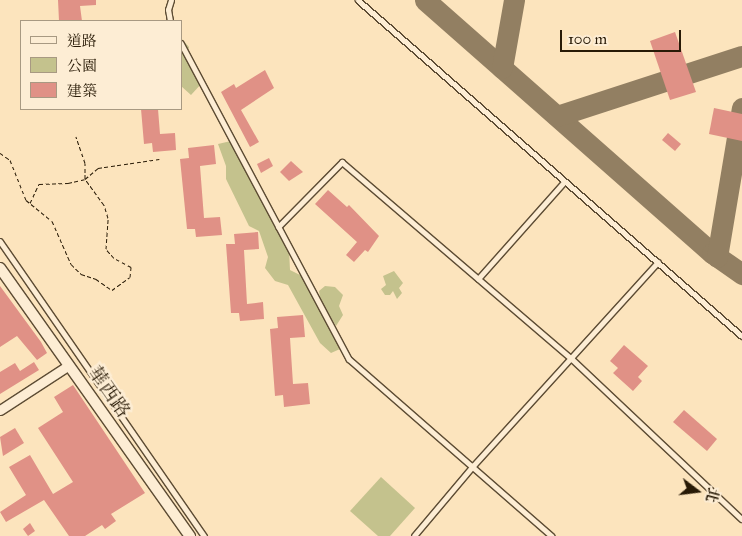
<!DOCTYPE html>
<html>
<head>
<meta charset="utf-8">
<style>
	body { margin:0 }
	#map { position:relative; width:742px; height:536px; overflow:hidden; background:#fce4bd; font-family:"IM FELL Great Primer","Noto Serif TC",serif }
	div>[style] { position:absolute }
	.green>* { inset:0; background:#c4c28d }
	.taxiway>* { height:21px; margin:-10.5px; padding:0 10.5px; transform-origin:10.5px; border-radius:10.5px; background:#927f62 }
	.building>* { inset:0; background:#e09186 }
	.path>* { height:1px; margin-top:-0.5px; transform-origin:0; background:repeating-linear-gradient(90deg,#281a06 0 4px,transparent 0 6.5px) }
	.roads { filter:drop-shadow(1px 0 #5d4c34) drop-shadow(-1px 0 #5d4c34) drop-shadow(0 1px #5d4c34) drop-shadow(0 -1px #5d4c34) }
	.service>* { height:4.5px; margin:-2.25px; padding:0 2.25px; transform-origin:2.25px; border-radius:2.25px; background:#fdedd4 }
	.minor>* { height:9px; margin:-4.5px; padding:0 4.5px; transform-origin:4.5px; border-radius:4.5px; background:#fdedd4 }
	.tertiary>* { height:10px; margin:-5px; padding:0 5px; transform-origin:5px; border-radius:5px; background:#fdedd4 }
	span { translate:-50% -50%; white-space:nowrap; text-align:center; line-height:1.15; -webkit-text-stroke:5px #fdedd4; paint-order:stroke }
	.street-label { font-size:19px; color:#281a06 }
	.legend { position:absolute; left:20px; top:20px; width:162px; height:90px; box-sizing:border-box; background:#fdedd4; border:1px solid #a89982; margin:0; padding:6px 9px; list-style:none; font-size:15px; color:#281a06 }
	.legend li { display:flex; align-items:center; gap:10px; height:25px }
	.legend b { width:25px; border:1px solid #a89982 }
	.north { position:absolute; left:672px; top:466px; width:50px; height:50px; -webkit-text-stroke:4px #fdedd4; paint-order:stroke; rotate:105deg; font-size:14px; font-weight:700; line-height:20px; text-align:center; color:#281a06 }
	.north::after { content:''; display:block; margin:auto; width:18px; height:22px; background:#281a06; clip-path:polygon(50% 0,100% 100%,50% 72%,0 100%) }
	.scale { position:absolute; left:560px; top:30px; width:121px; height:22px; box-sizing:border-box; border:2px solid #281a06; border-top:0; padding-left:6px; font-size:15px; line-height:18px; white-space:nowrap; color:#281a06; -webkit-text-stroke:4px #fdedd4; paint-order:stroke }
</style>
</head>
<body>
<div id="map">
	<div class="green">
		<i style="clip-path:polygon(181px 38px,189px 47px,186px 61px,190px 61px,202px 83px,191px 95px,181px 86px)"></i>
		<i style="clip-path:polygon(231px 141px,289px 249px,290px 270px,302px 276px,340px 349px,331px 353px,320px 343px,288px 285px,275px 281px,265px 268px,268px 257px,259px 231px,249px 226px,226px 179px,226px 166px,218px 144px)"></i>
		<i style="clip-path:polygon(394px 271px,403px 283px,399px 288px,402px 293px,397px 299px,393px 291px,390px 295px,385px 295px,381px 289px,386px 285px,383px 276px)"></i>
		<i style="clip-path:polygon(325px 286px,335px 287px,343px 295px,339px 306px,343px 315px,336px 326px,321px 303px,319px 291px)"></i>
		<i style="clip-path:polygon(381px 477px,415px 508px,390px 536px,378px 536px,350px 511px)"></i>
	</div>
	<div class="taxiway">
		<i style="left:425px;top:0;width:383px;rotate:41.4deg"></i>
		<i style="left:712px;top:253px;width:37px;rotate:35deg"></i>
		<i style="left:502px;top:68px;width:69px;rotate:-80deg"></i>
		<i style="left:557px;top:116px;width:194px;rotate:-18deg"></i>
		<i style="left:717px;top:257px;width:151px;rotate:-80.5deg"></i>
	</div>
	<div class="building">
		<i style="clip-path:polygon(58px 0,96px 0,96px 5px,80px 6px,82px 21px,59px 21px)"></i>
		<i style="clip-path:polygon(675px 32px,696px 92px,670px 100px,650px 41px)"></i>
		<i style="clip-path:polygon(265px 70px,274px 88px,241px 110px,259px 142px,250px 147px,221px 92px,234px 84px,236px 88px)"></i>
		<i style="clip-path:polygon(714px 108px,742px 114px,742px 141px,709px 134px)"></i>
		<i style="clip-path:polygon(141px 109px,158px 109px,160px 134px,175px 133px,176px 150px,153px 152px,152px 143px,144px 144px)"></i>
		<i style="clip-path:polygon(668px 133px,681px 144px,675px 151px,662px 140px)"></i>
		<i style="clip-path:polygon(214px 145px,216px 164px,200px 166px,204px 218px,220px 217px,222px 235px,196px 237px,195px 229px,187px 229px,180px 159px,189px 158px,188px 148px)"></i>
		<i style="clip-path:polygon(269px 158px,273px 166px,261px 173px,257px 164px)"></i>
		<i style="clip-path:polygon(291px 161px,303px 172px,289px 181px,280px 172px)"></i>
		<i style="clip-path:polygon(328px 190px,347px 207px,349px 205px,379px 236px,368px 252px,365px 250px,354px 262px,346px 255px,357px 242px,315px 204px)"></i>
		<i style="clip-path:polygon(258px 232px,259px 249px,244px 250px,247px 304px,263px 302px,264px 319px,240px 321px,239px 313px,231px 313px,226px 244px,235px 244px,234px 234px)"></i>
		<i style="clip-path:polygon(0 286px,41px 342px,47px 353px,37px 360px,17px 336px,0 347px)"></i>
		<i style="clip-path:polygon(303px 315px,305px 337px,290px 338px,293px 384px,308px 383px,310px 404px,284px 407px,283px 395px,275px 396px,270px 329px,278px 328px,277px 317px)"></i>
		<i style="clip-path:polygon(624px 345px,648px 366px,638px 377px,642px 381px,633px 391px,613px 373px,618px 368px,610px 361px)"></i>
		<i style="clip-path:polygon(34px 362px,39px 370px,0 394px,0 372px,15px 363px,20px 371px)"></i>
		<i style="clip-path:polygon(73px 385px,145px 493px,111px 514px,116px 521px,105px 529px,102px 525px,85px 536px,69px 536px,44px 500px,6px 522px,0 512px,26px 495px,9px 467px,30px 455px,53px 494px,73px 482px,38px 428px,63px 412px,54px 397px)"></i>
		<i style="clip-path:polygon(684px 410px,717px 439px,707px 451px,673px 422px)"></i>
		<i style="clip-path:polygon(15px 428px,24px 443px,3px 456px,0 437px)"></i>
		<i style="clip-path:polygon(30px 523px,35px 531px,28px 536px,23px 529px)"></i>
	</div>
	<div class="path">
		<i style="left:0;top:153px;width:12px;rotate:35deg"></i>
		<i style="left:10px;top:160px;width:43px;rotate:68.2deg"></i>
		<i style="left:26px;top:200px;width:33px;rotate:39deg"></i>
		<i style="left:52px;top:221px;width:47px;rotate:66.2deg"></i>
		<i style="left:71px;top:264px;width:14px;rotate:45deg"></i>
		<i style="left:81px;top:274px;width:16px;rotate:18deg"></i>
		<i style="left:96px;top:279px;width:19px;rotate:35deg"></i>
		<i style="left:112px;top:290px;width:22px;rotate:-36deg"></i>
		<i style="left:130px;top:277px;width:10px;rotate:-84deg"></i>
		<i style="left:131px;top:267px;width:19px;rotate:-152deg"></i>
		<i style="left:114px;top:258px;width:12px;rotate:-132deg"></i>
		<i style="left:106px;top:249px;width:31px;rotate:-86deg"></i>
		<i style="left:108px;top:218px;width:14px;rotate:-107deg"></i>
		<i style="left:104px;top:205px;width:32px;rotate:-126deg"></i>
		<i style="left:85px;top:179px;width:17px;rotate:-40deg"></i>
		<i style="left:98px;top:168px;width:62px;rotate:-8.4deg"></i>
		<i style="left:30px;top:203px;width:21px;rotate:-65deg"></i>
		<i style="left:39px;top:184px;width:29px;rotate:-2deg"></i>
		<i style="left:68px;top:183px;width:17px;rotate:-13deg"></i>
		<i style="left:85px;top:179px;width:16px;rotate:-90deg"></i>
		<i style="left:85px;top:163px;width:28px;rotate:-109deg"></i>
	</div>
	<div class="roads">
		<div class="service">
			<i style="left:358px;top:0;width:510px;rotate:41.19deg"></i>
			<i style="left:170px;top:21px;width:11px;rotate:-100deg"></i>
			<i style="left:168px;top:10px;width:10px;rotate:-73deg"></i>
			<i style="left:181px;top:43px;width:358px;rotate:62deg"></i>
			<i style="left:349px;top:359px;width:269px;rotate:41.1deg"></i>
			<i style="left:278px;top:227px;width:91px;rotate:-45.4deg"></i>
			<i style="left:342px;top:162px;width:303px;rotate:40.6deg"></i>
			<i style="left:572px;top:359px;width:233px;rotate:43.3deg"></i>
			<i style="left:0;top:241px;width:359px;rotate:55.3deg"></i>
			<i style="left:478px;top:279px;width:130px;rotate:-48.4deg"></i>
			<i style="left:414px;top:536px;width:92px;rotate:-49.9deg"></i>
			<i style="left:473px;top:466px;width:275px;rotate:-47.8deg"></i>
		</div>
		<div class="minor">
			<i style="left:0;top:410px;width:82px;rotate:-33.1deg"></i>
		</div>
		<div class="tertiary">
			<i style="left:0;top:268px;width:329px;rotate:54.7deg"></i>
		</div>
	</div>
	<div class="street-label">
		<span style="left:109px;top:392px;rotate:55deg">華西路</span>
	</div>
	<ul class="legend">
	<li><b style="height:6px;background:#fdedd4"></b>道路</li>
	<li><b style="height:14px;background:#c4c28d"></b>公園</li>
	<li><b style="height:14px;background:#e09186"></b>建築</li>
	</ul>
	<div class="north">北</div>
	<div class="scale">100 m</div>
</div>
</body>
</html>
